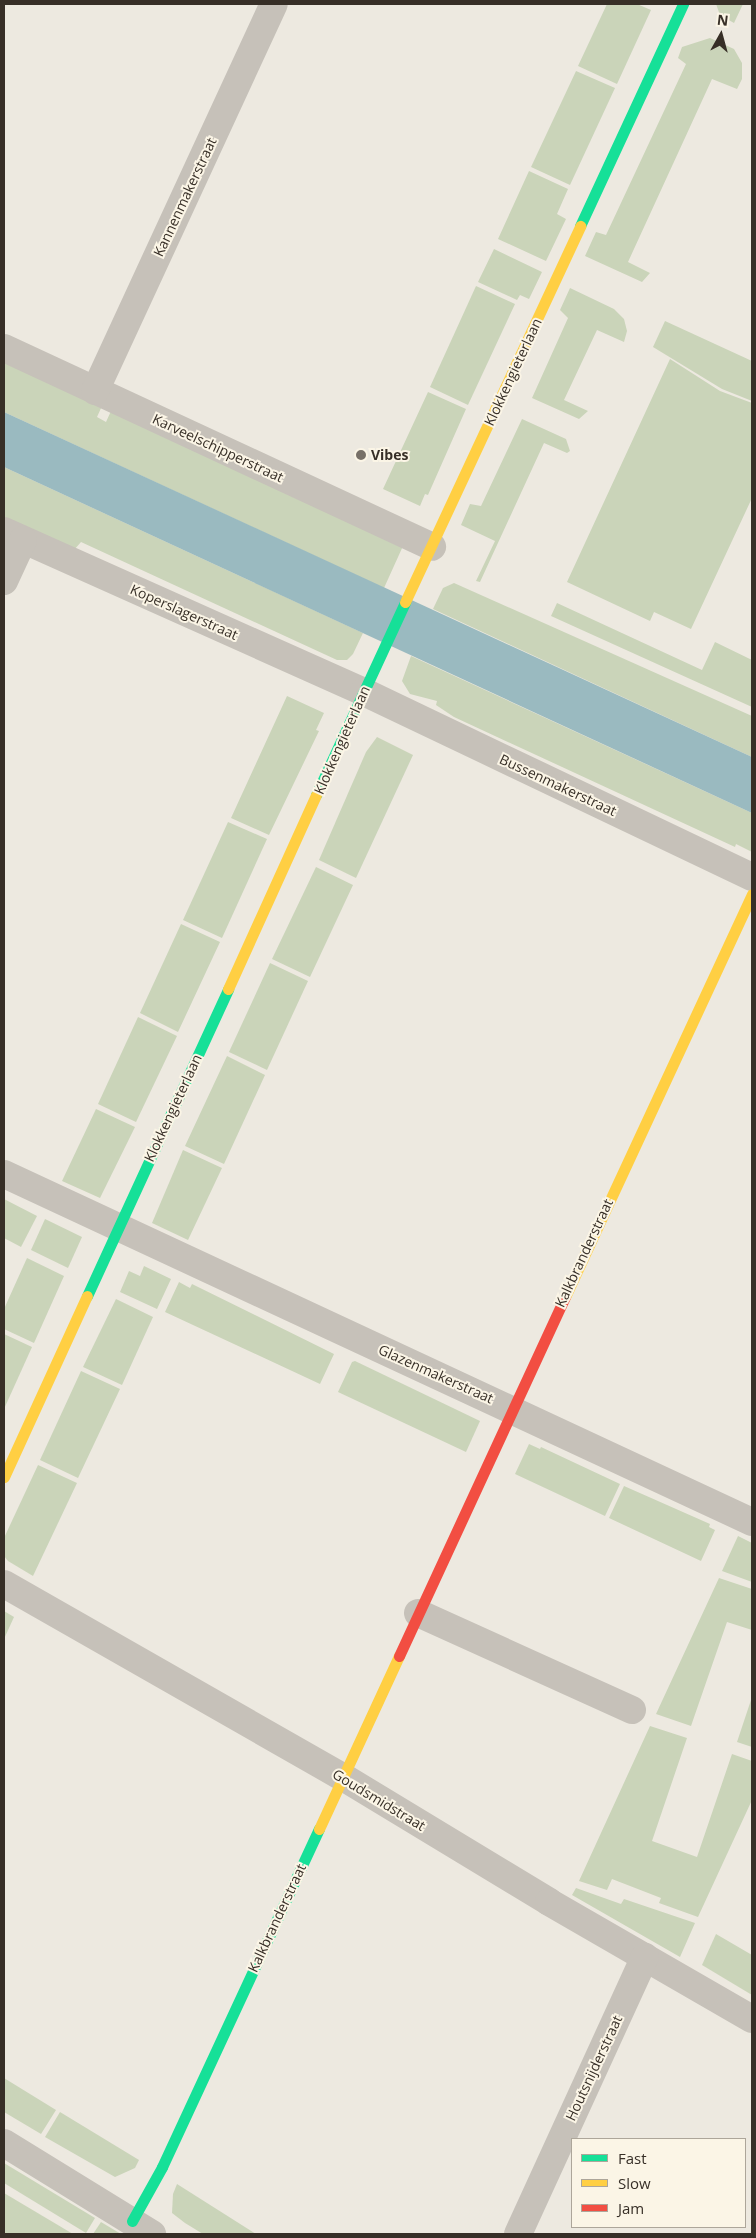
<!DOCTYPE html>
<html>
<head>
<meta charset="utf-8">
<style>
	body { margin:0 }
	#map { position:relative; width:756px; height:2238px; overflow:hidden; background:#ede9e0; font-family:"Open Sans",sans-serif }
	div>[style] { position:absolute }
	.green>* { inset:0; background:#cad4b9 }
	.water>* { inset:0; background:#9abac0 }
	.street>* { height:28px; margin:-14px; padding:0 14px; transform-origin:14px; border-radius:14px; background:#c6c1b9 }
	.fast>* { height:11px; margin:-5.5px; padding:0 5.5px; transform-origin:5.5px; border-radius:5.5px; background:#16e098 }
	.slow>* { height:11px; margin:-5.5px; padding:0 5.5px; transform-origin:5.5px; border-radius:5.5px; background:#ffcf43 }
	.jam>* { height:11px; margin:-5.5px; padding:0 5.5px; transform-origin:5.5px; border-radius:5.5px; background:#f24e42 }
	.dots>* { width:14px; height:14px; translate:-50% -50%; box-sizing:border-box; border:2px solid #fbf5e6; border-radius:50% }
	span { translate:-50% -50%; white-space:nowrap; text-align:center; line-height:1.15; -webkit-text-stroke:4px #fbf5e6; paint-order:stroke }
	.street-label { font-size:14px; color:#372f27 }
	.poi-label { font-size:14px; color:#372f27; font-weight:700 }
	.left { translate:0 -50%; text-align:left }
	.frame { position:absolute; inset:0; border:5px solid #372f27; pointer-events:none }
	.legend { position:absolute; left:571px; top:2138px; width:175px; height:90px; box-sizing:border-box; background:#fbf5e6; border:1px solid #ada69a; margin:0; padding:6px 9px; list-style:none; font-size:15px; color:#372f27 }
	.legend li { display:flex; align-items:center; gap:10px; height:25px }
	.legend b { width:25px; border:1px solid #ada69a }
	.north { position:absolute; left:696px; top:10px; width:50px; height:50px; -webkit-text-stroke:4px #fbf5e6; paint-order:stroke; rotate:7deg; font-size:14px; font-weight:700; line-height:20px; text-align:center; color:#372f27 }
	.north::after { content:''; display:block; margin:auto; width:18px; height:22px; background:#372f27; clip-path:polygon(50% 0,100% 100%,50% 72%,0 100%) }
</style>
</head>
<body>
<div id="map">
	<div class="green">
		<i style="clip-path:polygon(607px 4px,637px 4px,651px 10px,617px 84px,578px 66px)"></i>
		<i style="clip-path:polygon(716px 4px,743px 4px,734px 23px,720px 15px)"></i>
		<i style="clip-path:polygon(710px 38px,734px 49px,742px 63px,742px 79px,737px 89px,712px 79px,628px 262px,650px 273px,642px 282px,585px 256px,596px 232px,606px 235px,686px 64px,678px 58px,682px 47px)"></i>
		<i style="clip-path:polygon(576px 71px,615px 88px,570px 185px,531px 167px)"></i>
		<i style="clip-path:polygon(529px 171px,568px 189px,557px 214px,566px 219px,546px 261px,498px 239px)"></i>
		<i style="clip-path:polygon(494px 249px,542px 272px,529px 299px,520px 295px,517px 300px,478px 282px)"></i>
		<i style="clip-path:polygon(476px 286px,515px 304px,468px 405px,430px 387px)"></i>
		<i style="clip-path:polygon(570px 288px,614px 309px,624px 319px,627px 331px,624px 342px,597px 330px,564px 400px,588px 411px,579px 419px,532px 398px,568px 318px,560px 310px)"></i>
		<i style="clip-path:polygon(665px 321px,752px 361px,752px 401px,722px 389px,653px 347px)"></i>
		<i style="clip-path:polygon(670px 359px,720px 391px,752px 403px,752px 498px,691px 629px,654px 612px,650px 621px,567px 582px)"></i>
		<i style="clip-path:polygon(4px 361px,102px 406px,97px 417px,106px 422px,111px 411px,403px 546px,384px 588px,4px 412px)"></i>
		<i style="clip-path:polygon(428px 392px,466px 409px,428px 495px,425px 494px,420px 506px,383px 489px)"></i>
		<i style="clip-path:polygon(522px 419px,566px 439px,570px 451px,567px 453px,544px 443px,480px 582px,476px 581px,495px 541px,461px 525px,470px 504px,481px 506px)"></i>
		<i style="clip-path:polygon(4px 467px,363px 633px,353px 654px,347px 660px,337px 660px,81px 542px,74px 550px,4px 517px)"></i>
		<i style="clip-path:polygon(454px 583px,752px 716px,752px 757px,433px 609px,443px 588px)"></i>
		<i style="clip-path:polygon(557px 603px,702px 670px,715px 642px,752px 660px,752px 707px,551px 616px)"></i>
		<i style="clip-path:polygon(411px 656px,752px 813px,752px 852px,736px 844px,735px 847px,454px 717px,436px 705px,437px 701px,410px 694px,402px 681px)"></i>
		<i style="clip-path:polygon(287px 696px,324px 713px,316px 730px,319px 731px,269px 835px,231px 818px)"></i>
		<i style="clip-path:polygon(377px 737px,413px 755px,356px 878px,319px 860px,366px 752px)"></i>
		<i style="clip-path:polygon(228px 822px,267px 839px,222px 938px,183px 920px)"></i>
		<i style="clip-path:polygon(316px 867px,353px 885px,310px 977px,272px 959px)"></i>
		<i style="clip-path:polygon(181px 924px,220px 942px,178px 1032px,140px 1013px)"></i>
		<i style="clip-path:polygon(270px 963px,308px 981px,267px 1070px,229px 1052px)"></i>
		<i style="clip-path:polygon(138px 1017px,177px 1036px,136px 1122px,98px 1104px)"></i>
		<i style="clip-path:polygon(227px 1056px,265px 1075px,224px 1164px,185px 1146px)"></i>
		<i style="clip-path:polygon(96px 1109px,135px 1127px,100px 1198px,62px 1181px)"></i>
		<i style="clip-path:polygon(183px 1150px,222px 1168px,188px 1240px,152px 1223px)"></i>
		<i style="clip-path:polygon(4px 1199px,37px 1216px,21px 1247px,4px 1238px)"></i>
		<i style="clip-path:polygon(45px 1219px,82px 1237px,68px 1268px,31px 1250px)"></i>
		<i style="clip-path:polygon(27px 1258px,64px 1276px,34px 1343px,4px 1329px,4px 1309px)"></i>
		<i style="clip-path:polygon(144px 1266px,171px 1279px,157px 1309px,120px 1292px,129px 1271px,140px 1276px)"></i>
		<i style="clip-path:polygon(179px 1282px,190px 1288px,192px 1284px,334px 1354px,320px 1384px,165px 1312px)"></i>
		<i style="clip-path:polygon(116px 1299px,153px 1317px,122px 1385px,83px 1367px)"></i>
		<i style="clip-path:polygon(4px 1334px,32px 1347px,4px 1409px)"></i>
		<i style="clip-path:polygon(355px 1361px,480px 1421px,466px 1452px,338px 1392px,352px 1362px)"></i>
		<i style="clip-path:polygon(81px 1371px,120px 1389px,78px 1478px,40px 1460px)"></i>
		<i style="clip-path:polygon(529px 1444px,540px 1449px,541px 1447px,620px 1484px,605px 1516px,515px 1474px)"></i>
		<i style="clip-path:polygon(38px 1465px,77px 1483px,33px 1576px,8px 1561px,4px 1556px,4px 1538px)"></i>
		<i style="clip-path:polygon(624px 1486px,710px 1524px,709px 1527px,715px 1530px,701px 1561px,609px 1518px)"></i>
		<i style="clip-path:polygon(738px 1536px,752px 1543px,752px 1582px,722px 1571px)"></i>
		<i style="clip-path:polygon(719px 1578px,752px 1589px,752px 1630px,727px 1622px,691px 1726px,656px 1714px)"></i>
		<i style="clip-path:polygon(4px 1611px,14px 1617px,4px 1639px)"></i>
		<i style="clip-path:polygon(752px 1697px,752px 1747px,737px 1742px)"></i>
		<i style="clip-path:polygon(650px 1726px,687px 1738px,652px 1841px,697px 1857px,732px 1754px,752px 1761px,752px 1800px,698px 1917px,659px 1903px,661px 1898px,612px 1879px,607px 1890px,579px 1881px)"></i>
		<i style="clip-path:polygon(576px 1888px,621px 1904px,624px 1899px,695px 1923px,680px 1957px,572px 1895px)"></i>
		<i style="clip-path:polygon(716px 1934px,752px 1955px,752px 1995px,702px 1965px)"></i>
		<i style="clip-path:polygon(4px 2078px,56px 2110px,41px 2134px,4px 2112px)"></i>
		<i style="clip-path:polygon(60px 2112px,139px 2160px,135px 2168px,115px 2177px,45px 2137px)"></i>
		<i style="clip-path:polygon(4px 2163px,95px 2218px,86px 2233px,4px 2183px)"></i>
		<i style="clip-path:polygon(177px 2184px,256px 2234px,203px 2234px,185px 2223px,172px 2213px,173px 2194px)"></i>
		<i style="clip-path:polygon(4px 2193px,73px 2234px,4px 2234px)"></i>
		<i style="clip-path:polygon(101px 2222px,121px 2234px,93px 2234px)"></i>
	</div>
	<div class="water">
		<i style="clip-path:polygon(4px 412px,752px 757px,752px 813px,4px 467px)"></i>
	</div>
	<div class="street">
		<i style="left:4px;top:348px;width:472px;rotate:24.9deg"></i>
		<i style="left:95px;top:391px;width:426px;rotate:-65.2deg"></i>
		<i style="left:4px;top:531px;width:394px;rotate:24.1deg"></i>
		<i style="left:364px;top:692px;width:430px;rotate:25.5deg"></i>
		<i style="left:4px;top:581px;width:45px;rotate:-65.1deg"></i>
		<i style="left:4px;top:1174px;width:825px;rotate:24.95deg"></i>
		<i style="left:4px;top:1584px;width:390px;rotate:29.7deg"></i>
		<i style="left:343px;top:1777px;width:241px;rotate:31.2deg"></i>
		<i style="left:549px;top:1902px;width:234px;rotate:30deg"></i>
		<i style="left:418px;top:1613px;width:235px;rotate:24.4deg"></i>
		<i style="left:4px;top:2143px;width:174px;rotate:31.6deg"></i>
		<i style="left:518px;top:2234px;width:305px;rotate:-65.4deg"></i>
	</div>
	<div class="fast">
		<i style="left:580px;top:226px;width:245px;rotate:-65.1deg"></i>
		<i style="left:316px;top:795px;width:213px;rotate:-65.2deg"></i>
		<i style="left:87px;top:1296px;width:338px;rotate:-65.3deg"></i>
		<i style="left:132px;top:2221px;width:62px;rotate:-60.9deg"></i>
		<i style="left:162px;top:2167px;width:373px;rotate:-65.1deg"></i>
	</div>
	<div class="slow">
		<i style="left:405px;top:602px;width:415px;rotate:-65deg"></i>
		<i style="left:228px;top:989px;width:213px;rotate:-65.6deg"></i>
		<i style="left:565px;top:1297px;width:444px;rotate:-65.1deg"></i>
		<i style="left:4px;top:1477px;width:199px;rotate:-65.4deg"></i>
		<i style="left:319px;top:1829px;width:191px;rotate:-65.2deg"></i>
	</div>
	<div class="jam">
		<i style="left:399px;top:1656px;width:396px;rotate:-65.2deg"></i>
	</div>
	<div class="dots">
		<i style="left:361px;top:455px;background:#777068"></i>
	</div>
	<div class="street-label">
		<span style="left:185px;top:197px;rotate:-65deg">Kannenmakerstraat</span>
		<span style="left:513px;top:372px;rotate:-65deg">Klokkengieterlaan</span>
		<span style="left:218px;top:448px;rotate:25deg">Karveelschipperstraat</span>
		<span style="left:184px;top:612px;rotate:24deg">Koperslagerstraat</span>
		<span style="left:342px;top:740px;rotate:-66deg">Klokkengieterlaan</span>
		<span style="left:558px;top:785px;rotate:25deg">Bussenmakerstraat</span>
		<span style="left:173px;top:1108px;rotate:-65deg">Klokkengieterlaan</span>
		<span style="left:584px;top:1253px;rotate:-65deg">Kalkbranderstraat</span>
		<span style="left:436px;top:1374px;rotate:24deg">Glazenmakerstraat</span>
		<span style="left:379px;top:1800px;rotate:31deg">Goudsmidstraat</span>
		<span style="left:277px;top:1918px;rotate:-65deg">Kalkbranderstraat</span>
		<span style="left:594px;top:2068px;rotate:-65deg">Houtsnijderstraat</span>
	</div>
	<div class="poi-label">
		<span class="left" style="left:371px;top:455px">Vibes</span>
	</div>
	<div class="frame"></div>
	<ul class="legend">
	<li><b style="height:6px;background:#16e098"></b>Fast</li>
	<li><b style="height:6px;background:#ffcf43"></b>Slow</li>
	<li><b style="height:6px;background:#f24e42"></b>Jam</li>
	</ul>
	<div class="north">N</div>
</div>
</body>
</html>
